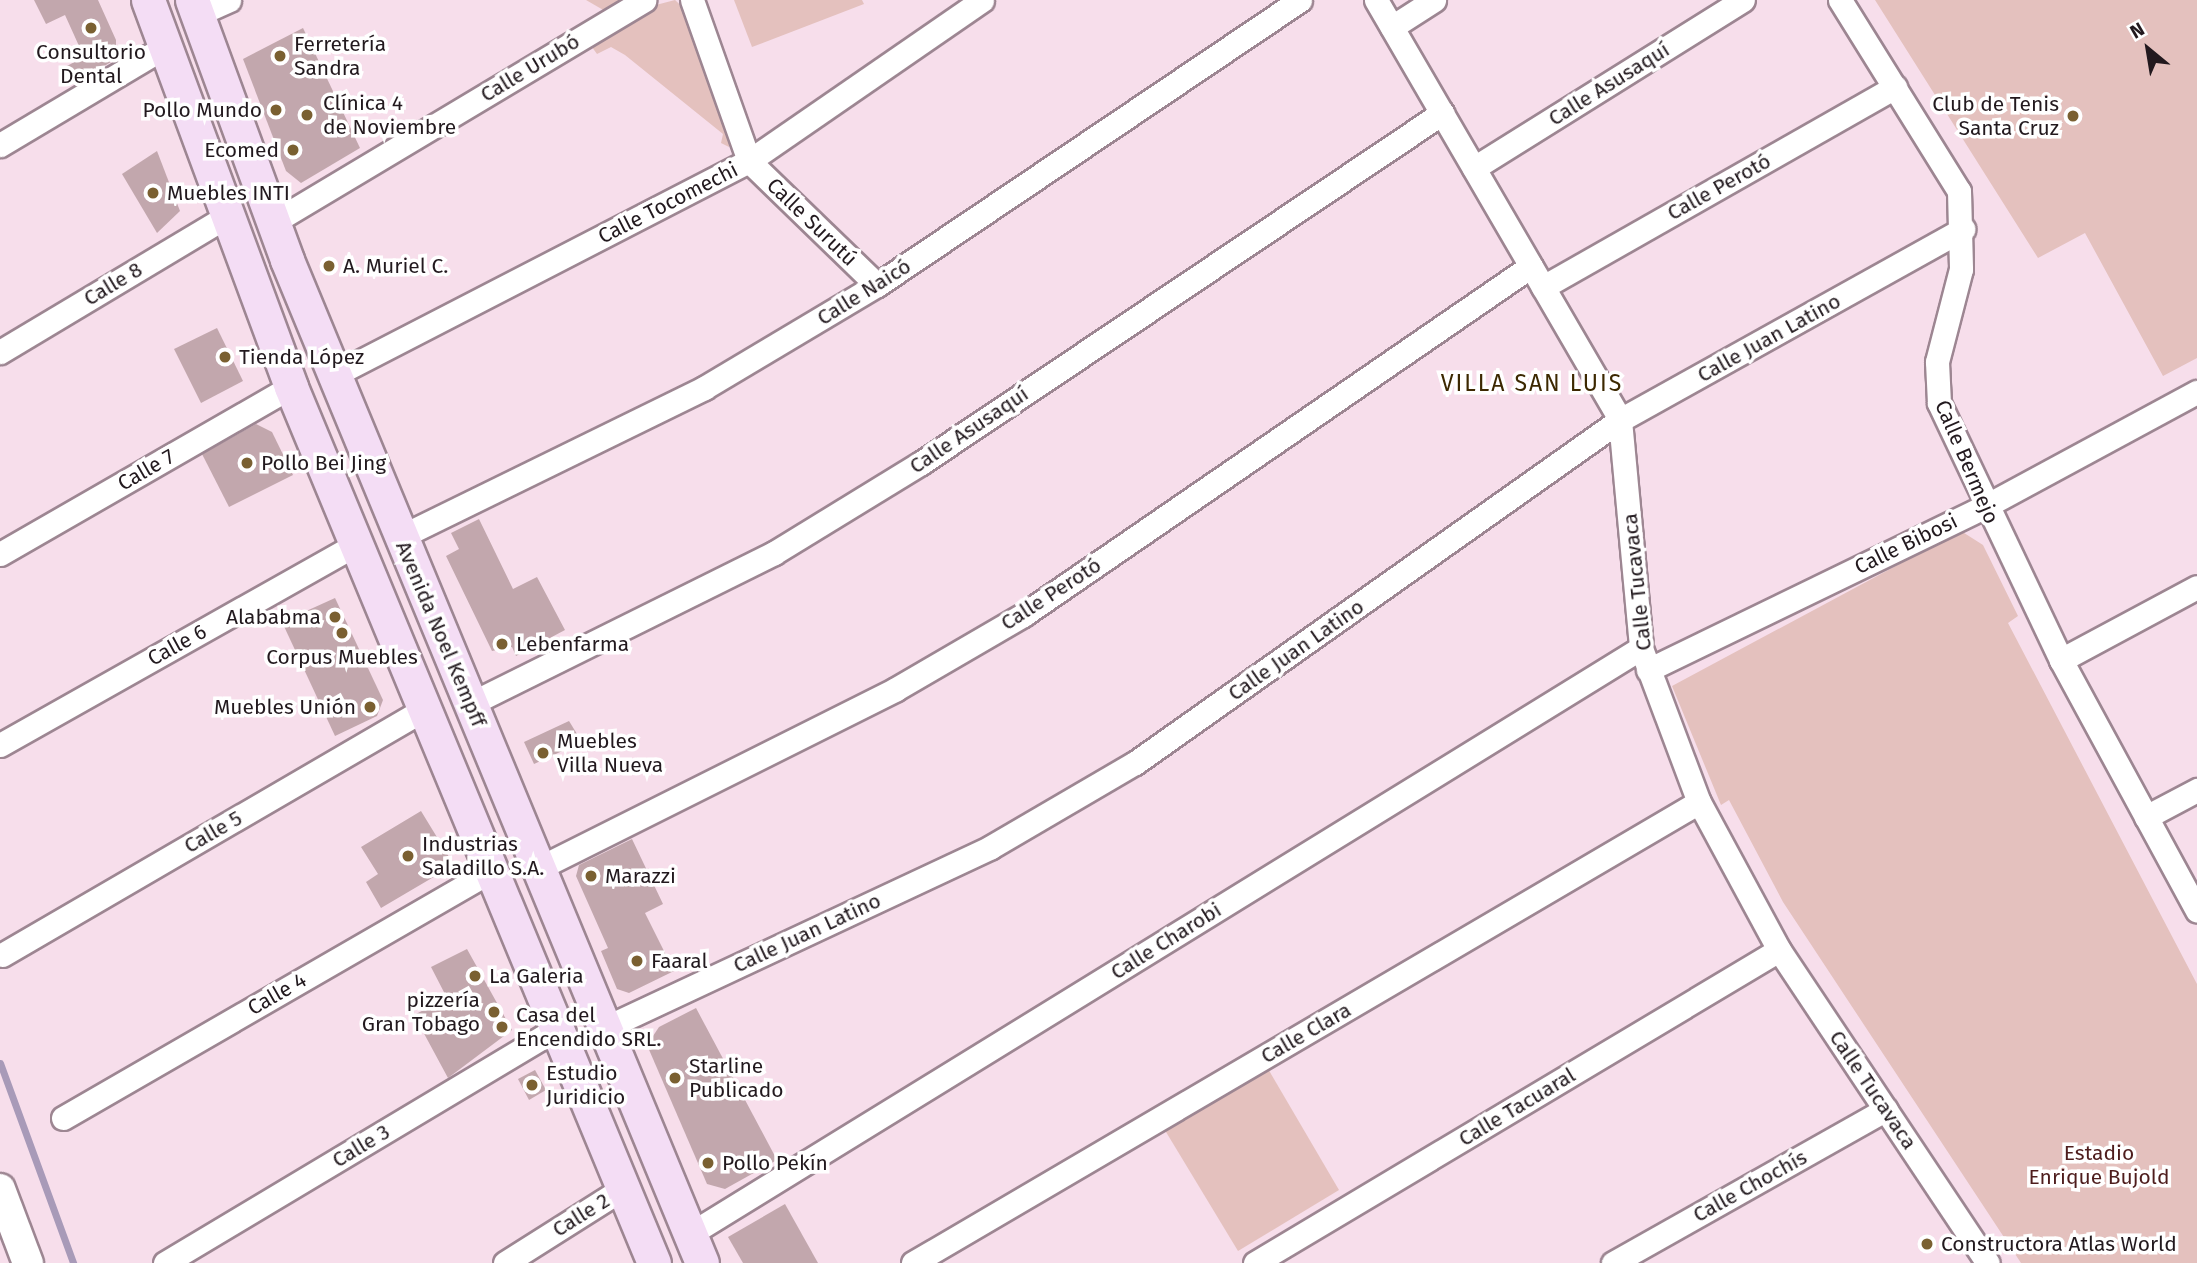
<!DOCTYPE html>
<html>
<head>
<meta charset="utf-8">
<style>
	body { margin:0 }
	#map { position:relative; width:2197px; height:1263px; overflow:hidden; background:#f7deeb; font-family:"Fira Sans",sans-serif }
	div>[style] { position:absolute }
	.green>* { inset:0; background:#e4c1be }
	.stream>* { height:7px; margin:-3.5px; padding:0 3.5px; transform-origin:3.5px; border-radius:3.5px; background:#a89ab8 }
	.building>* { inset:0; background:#c2a7ad }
	.roads { filter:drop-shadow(2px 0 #9d8692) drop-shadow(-2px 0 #9d8692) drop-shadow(0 2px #9d8692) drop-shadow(0 -2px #9d8692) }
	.minor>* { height:23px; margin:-11.5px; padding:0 11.5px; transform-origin:11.5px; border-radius:11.5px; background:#fff }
	.tertiary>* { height:30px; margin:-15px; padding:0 15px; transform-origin:15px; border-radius:15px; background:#fff }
	.secondary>* { height:33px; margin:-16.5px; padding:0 16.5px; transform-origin:16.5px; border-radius:16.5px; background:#f4ddf5 }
	.dots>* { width:19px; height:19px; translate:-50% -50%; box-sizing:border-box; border:4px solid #fff; border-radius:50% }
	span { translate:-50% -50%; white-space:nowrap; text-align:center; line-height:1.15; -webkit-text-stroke:7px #fff; paint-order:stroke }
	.poi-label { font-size:21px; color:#22191e }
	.left { translate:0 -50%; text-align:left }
	.right { translate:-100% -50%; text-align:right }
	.street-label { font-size:21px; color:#22191e }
	.park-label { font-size:21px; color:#4e1d1d }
	.neighbourhood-label { font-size:23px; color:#3c2801; letter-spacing:2px }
	.north { position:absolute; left:2113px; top:14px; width:70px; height:70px; -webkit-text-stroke:5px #fff; paint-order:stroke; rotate:330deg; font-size:19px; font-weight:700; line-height:28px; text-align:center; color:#22191e }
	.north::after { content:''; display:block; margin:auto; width:24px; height:32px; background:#22191e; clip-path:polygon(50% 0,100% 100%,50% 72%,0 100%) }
</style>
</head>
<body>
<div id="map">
	<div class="green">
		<i style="clip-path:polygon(586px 0,624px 0,605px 11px)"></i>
		<i style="clip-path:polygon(675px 0,690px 14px,731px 121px,729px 147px,721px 143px,723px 134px,625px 55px,611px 47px,597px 54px,589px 43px,652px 6px)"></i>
		<i style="clip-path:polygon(734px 0,862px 0,864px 4px,752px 47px)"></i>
		<i style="clip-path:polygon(1875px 0,2197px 0,2197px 358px,2163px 376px,2085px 233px,2038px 258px)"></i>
		<i style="clip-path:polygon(1961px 531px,1983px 545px,2018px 616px,2008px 623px,2197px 984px,2197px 1263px,2021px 1263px,1783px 902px,1729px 800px,1721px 805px,1672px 686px)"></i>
		<i style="clip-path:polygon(1267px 1067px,1339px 1190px,1238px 1251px,1163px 1127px)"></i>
	</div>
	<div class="stream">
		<i style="left:0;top:1063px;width:213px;rotate:69.9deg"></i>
	</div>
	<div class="building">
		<i style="clip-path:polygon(34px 0,98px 0,116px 40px,116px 59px,74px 84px,65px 67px,84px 57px,65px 15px,46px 24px)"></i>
		<i style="clip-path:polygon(303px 28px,360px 148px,301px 183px,286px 171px,243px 59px)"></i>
		<i style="clip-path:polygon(157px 151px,180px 211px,157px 233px,122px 174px)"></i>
		<i style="clip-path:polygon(217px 328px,243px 381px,201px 403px,174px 349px)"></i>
		<i style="clip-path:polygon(256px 424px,272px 432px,293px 475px,229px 507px,202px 454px)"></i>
		<i style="clip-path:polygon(479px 519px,513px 589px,537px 577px,565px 630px,516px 656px,512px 647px,492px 651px,446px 556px,459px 549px,451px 533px)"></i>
		<i style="clip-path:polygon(335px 598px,383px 700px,377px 716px,335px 736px,282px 622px)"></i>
		<i style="clip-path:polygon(569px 721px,582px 742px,534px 764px,524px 742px)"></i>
		<i style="clip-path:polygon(421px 811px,454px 865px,381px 908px,366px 882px,378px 874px,361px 847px)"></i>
		<i style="clip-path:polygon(632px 839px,663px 904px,645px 913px,674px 971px,629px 993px,617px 989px,601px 951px,608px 948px,576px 876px,579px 865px)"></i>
		<i style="clip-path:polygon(467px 949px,512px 1030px,448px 1078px,414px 1015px,447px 998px,431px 967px)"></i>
		<i style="clip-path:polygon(696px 1008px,777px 1160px,725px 1189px,707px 1184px,647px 1045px,659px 1027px)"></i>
		<i style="clip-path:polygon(535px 1070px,546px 1090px,529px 1100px,518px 1079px)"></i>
		<i style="clip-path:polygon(785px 1204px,818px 1263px,743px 1263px,728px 1237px)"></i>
	</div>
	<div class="roads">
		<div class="minor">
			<i style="left:692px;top:0;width:171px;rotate:70.5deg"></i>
			<i style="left:749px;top:161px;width:178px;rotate:44.1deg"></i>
			<i style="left:1376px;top:0;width:486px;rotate:59.8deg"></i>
			<i style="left:1620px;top:420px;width:229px;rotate:84.7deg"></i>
			<i style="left:1641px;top:648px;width:165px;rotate:69.4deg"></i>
			<i style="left:1699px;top:802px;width:168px;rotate:61.6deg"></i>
			<i style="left:1779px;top:950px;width:376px;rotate:56.3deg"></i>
			<i style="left:1840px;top:0;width:225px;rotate:58.1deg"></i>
			<i style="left:1959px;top:191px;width:78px;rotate:88.5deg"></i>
			<i style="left:1961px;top:269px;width:96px;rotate:104.5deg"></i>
			<i style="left:1937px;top:362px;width:41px;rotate:87.2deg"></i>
			<i style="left:1939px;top:403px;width:284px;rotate:64.6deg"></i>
			<i style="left:2061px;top:660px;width:285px;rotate:61.5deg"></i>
			<i style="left:198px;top:14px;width:34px;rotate:-24deg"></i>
			<i style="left:1392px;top:27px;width:50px;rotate:-32.7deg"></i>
			<i style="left:0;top:145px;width:193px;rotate:-30.8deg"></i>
			<i style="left:1474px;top:168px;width:317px;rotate:-32deg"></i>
			<i style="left:272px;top:223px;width:434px;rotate:-30.9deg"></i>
			<i style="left:1543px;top:287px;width:405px;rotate:-29.6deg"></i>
			<i style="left:0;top:352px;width:265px;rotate:-30.9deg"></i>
			<i style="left:336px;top:374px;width:465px;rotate:-27.3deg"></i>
			<i style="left:749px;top:161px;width:283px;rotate:-34.6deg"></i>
			<i style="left:400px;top:537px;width:339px;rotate:-26.1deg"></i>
			<i style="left:704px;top:388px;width:201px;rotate:-30.8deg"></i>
			<i style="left:877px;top:285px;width:510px;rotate:-33.97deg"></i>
			<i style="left:0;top:554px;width:336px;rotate:-29.9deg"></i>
			<i style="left:2061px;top:660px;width:154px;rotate:-28.2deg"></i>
			<i style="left:1648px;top:670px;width:373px;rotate:-25.9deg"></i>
			<i style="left:1984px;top:507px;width:242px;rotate:-28.4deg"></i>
			<i style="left:470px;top:704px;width:339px;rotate:-26.4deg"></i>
			<i style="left:774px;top:553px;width:172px;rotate:-31.5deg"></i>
			<i style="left:921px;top:463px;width:628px;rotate:-33.89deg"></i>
			<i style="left:0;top:745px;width:407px;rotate:-29.4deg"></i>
			<i style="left:2146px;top:817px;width:58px;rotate:-27.9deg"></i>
			<i style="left:539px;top:868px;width:399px;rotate:-26.6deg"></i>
			<i style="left:896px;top:689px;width:147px;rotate:-30.2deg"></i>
			<i style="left:1023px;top:615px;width:616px;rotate:-34.49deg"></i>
			<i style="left:2px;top:955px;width:489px;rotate:-30.2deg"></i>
			<i style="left:605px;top:1028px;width:426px;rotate:-25.1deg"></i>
			<i style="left:991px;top:847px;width:167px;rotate:-30.3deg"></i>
			<i style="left:1135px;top:763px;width:594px;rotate:-35.27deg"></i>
			<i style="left:1620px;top:420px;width:393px;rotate:-29.1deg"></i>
			<i style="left:63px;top:1118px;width:494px;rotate:-30deg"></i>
			<i style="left:690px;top:1234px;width:1117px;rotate:-31.64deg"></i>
			<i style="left:165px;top:1263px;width:456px;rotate:-30.9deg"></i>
			<i style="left:505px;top:1263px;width:138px;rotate:-32.3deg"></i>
			<i style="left:913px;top:1263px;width:911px;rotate:-30.39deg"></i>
			<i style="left:1255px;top:1263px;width:610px;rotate:-30.85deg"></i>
			<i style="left:1613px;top:1263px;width:313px;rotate:-29.4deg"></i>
		</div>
		<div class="tertiary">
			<i style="left:0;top:1189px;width:79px;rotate:69.3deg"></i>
		</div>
		<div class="secondary">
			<i style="left:148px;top:0;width:413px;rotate:69.7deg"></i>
			<i style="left:291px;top:387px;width:948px;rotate:67.49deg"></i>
			<i style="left:192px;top:0;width:277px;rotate:69.9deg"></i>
			<i style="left:287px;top:260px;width:1085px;rotate:67.52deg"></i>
		</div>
	</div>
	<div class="dots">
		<i style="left:91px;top:28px;background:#7a6031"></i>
		<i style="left:280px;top:56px;background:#7a6031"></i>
		<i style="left:276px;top:110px;background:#7a6031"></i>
		<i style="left:307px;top:115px;background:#7a6031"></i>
		<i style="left:2073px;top:116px;background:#7a6031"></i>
		<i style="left:293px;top:150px;background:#7a6031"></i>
		<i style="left:153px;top:193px;background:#7a6031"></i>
		<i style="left:329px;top:266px;background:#7a6031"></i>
		<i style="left:225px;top:357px;background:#7a6031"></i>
		<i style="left:247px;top:463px;background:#7a6031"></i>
		<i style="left:335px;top:617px;background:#7a6031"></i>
		<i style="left:342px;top:633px;background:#7a6031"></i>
		<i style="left:502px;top:644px;background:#7a6031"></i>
		<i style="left:370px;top:707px;background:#7a6031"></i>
		<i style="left:543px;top:753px;background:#7a6031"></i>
		<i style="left:408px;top:856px;background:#7a6031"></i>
		<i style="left:591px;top:876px;background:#7a6031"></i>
		<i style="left:637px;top:961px;background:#7a6031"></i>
		<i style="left:475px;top:976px;background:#7a6031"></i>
		<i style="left:494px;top:1012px;background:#7a6031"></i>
		<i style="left:502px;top:1027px;background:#7a6031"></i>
		<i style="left:675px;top:1078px;background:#7a6031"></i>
		<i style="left:532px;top:1085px;background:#7a6031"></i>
		<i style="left:708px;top:1163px;background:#7a6031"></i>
		<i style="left:1927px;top:1244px;background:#7a6031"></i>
	</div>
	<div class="poi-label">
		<span class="left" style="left:294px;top:56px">Ferretería<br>Sandra</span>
		<span style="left:91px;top:64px">Consultorio<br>Dental</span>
		<span class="left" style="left:323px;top:115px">Clínica 4<br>de Noviembre</span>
		<span class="right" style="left:2059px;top:116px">Club de Tenis<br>Santa Cruz</span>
		<span class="right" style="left:262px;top:110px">Pollo Mundo</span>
		<span class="right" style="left:279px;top:150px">Ecomed</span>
		<span class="left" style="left:167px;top:193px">Muebles INTI</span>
		<span class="left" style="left:343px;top:266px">A. Muriel C.</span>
		<span class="left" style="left:239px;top:357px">Tienda López</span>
		<span class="left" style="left:261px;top:463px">Pollo Bei Jing</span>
		<span class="right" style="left:321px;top:617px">Alababma</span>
		<span class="left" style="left:516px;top:644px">Lebenfarma</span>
		<span style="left:342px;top:657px">Corpus Muebles</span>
		<span class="right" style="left:356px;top:707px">Muebles Unión</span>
		<span class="left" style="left:557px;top:753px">Muebles<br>Villa Nueva</span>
		<span class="left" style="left:422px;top:856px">Industrias<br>Saladillo S.A.</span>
		<span class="left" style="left:605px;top:876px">Marazzi</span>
		<span class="left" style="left:651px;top:961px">Faaral</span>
		<span class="left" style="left:489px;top:976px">La Galeria</span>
		<span class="right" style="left:480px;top:1012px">pizzería<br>Gran Tobago</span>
		<span class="left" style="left:516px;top:1027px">Casa del<br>Encendido SRL.</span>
		<span class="left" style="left:689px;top:1078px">Starline<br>Publicado</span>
		<span class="left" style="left:546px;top:1085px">Estudio<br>Juridicio</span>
		<span class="left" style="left:722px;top:1163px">Pollo Pekín</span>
		<span class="left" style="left:1941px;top:1244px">Constructora Atlas World</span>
	</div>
	<div class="street-label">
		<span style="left:530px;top:68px;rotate:-31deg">Calle Urubó</span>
		<span style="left:1609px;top:84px;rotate:-32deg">Calle Asusaquí</span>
		<span style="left:1719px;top:187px;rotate:-29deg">Calle Perotó</span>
		<span style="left:668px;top:203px;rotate:-27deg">Calle Tocomechi</span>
		<span style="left:812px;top:222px;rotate:44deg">Calle Surutú</span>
		<span style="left:113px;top:284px;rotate:-31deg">Calle 8</span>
		<span style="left:864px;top:292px;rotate:-32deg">Calle Naicó</span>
		<span style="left:1769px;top:338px;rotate:-29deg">Calle Juan Latino</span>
		<span style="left:969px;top:430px;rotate:-34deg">Calle Asusaquí</span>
		<span style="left:1967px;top:462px;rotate:67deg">Calle Bermejo</span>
		<span style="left:146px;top:470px;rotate:-30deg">Calle 7</span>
		<span style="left:1906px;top:544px;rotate:-26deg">Calle Bibosi</span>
		<span style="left:1637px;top:582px;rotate:-96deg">Calle Tucavaca</span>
		<span style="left:1051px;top:594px;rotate:-33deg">Calle Perotó</span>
		<span style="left:441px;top:634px;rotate:67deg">Avenida Noel Kempff</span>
		<span style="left:177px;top:645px;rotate:-29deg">Calle 6</span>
		<span style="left:1296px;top:650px;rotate:-35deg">Calle Juan Latino</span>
		<span style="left:213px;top:832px;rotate:-30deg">Calle 5</span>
		<span style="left:807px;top:933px;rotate:-25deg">Calle Juan Latino</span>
		<span style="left:1166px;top:941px;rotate:-32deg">Calle Charobi</span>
		<span style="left:277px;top:994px;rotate:-30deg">Calle 4</span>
		<span style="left:1306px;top:1033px;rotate:-30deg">Calle Clara</span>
		<span style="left:1873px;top:1090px;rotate:56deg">Calle Tucavaca</span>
		<span style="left:1517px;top:1107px;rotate:-31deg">Calle Tacuaral</span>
		<span style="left:361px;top:1146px;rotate:-31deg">Calle 3</span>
		<span style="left:1750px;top:1186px;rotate:-29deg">Calle Chochís</span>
		<span style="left:581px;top:1215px;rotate:-32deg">Calle 2</span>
	</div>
	<div class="park-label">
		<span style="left:2099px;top:1165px">Estadio<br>Enrique Bujold</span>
	</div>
	<div class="neighbourhood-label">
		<span style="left:1532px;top:383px">VILLA SAN LUIS</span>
	</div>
	<div class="north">N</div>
</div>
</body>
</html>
